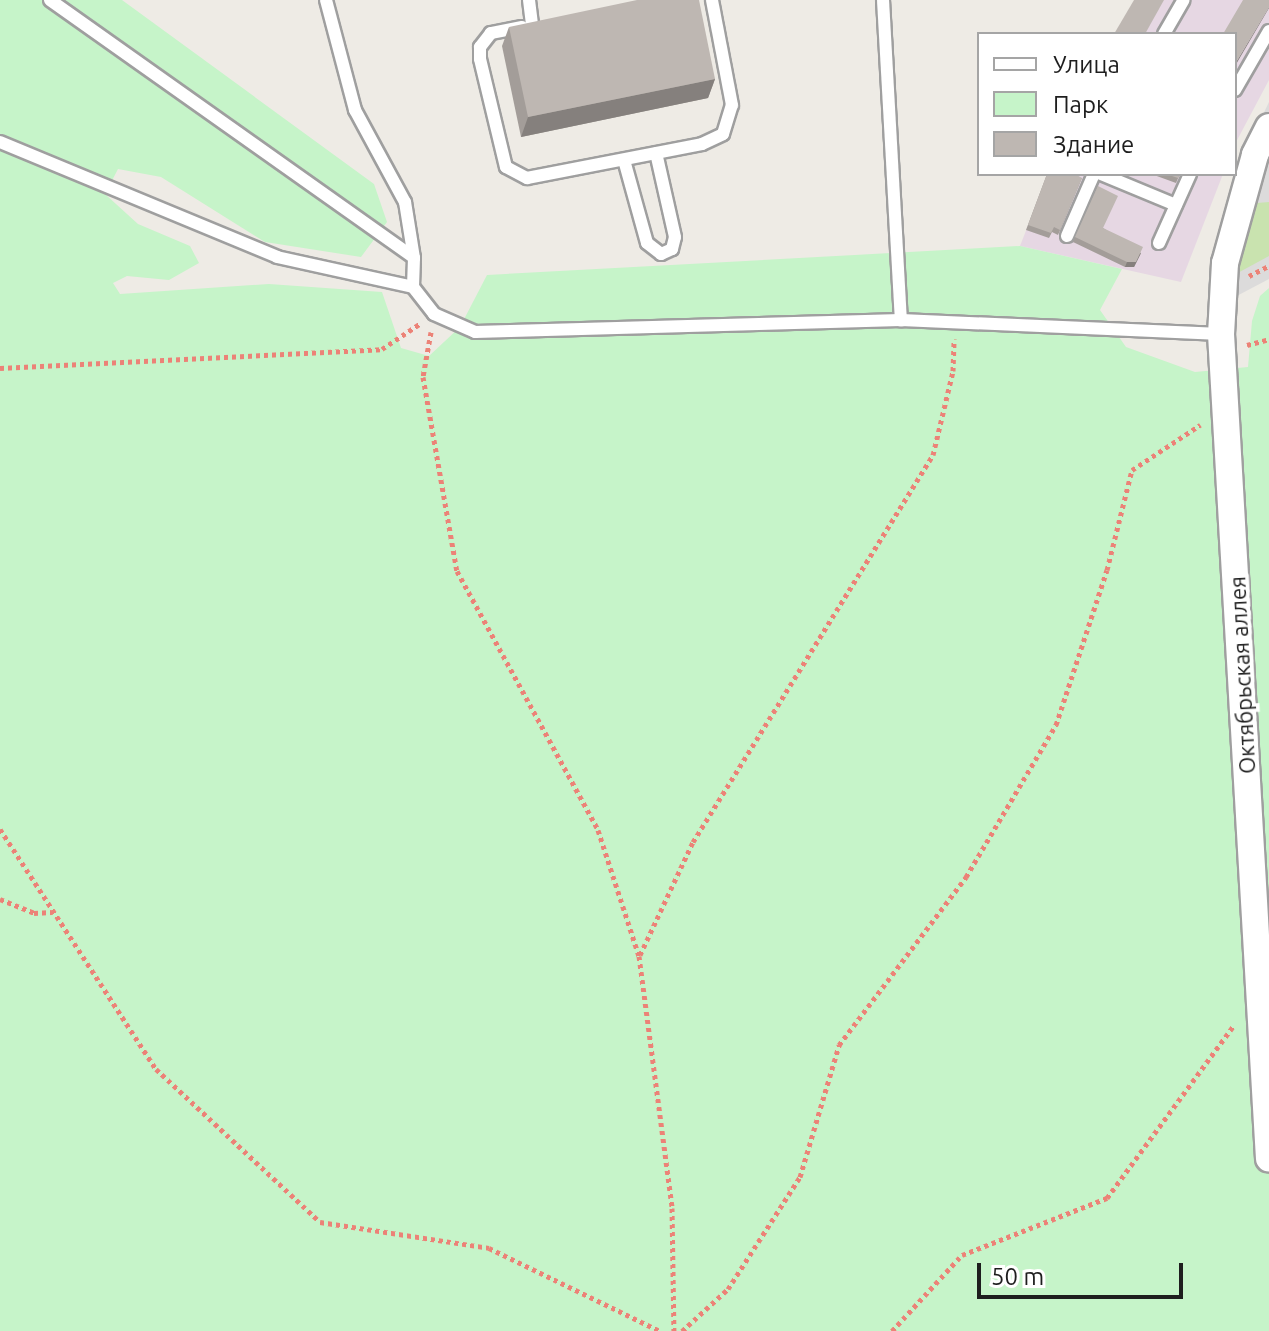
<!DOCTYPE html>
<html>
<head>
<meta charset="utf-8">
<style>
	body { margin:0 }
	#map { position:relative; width:1269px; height:1331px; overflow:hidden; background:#eeebe5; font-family:Ubuntu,sans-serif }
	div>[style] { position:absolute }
	.residential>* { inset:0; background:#dcdbdb }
	.industrial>* { inset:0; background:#e6d7e3 }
	.grass>* { inset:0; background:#c9e3af }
	.park>* { inset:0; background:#c6f4c9 }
	.path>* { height:5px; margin-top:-2.5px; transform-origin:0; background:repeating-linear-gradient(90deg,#ec8277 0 4px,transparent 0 8px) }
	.roads { filter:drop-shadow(2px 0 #9f9f9f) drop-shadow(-2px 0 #9f9f9f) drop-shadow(0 2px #9f9f9f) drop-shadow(0 -2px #9f9f9f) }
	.lane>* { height:12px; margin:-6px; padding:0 6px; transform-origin:6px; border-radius:6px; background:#fff }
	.street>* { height:26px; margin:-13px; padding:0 13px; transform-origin:13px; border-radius:13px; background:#fff }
	.wall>* { inset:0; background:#a39d99 }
	.shaded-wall>* { inset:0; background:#85807d }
	.building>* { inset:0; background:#beb7b2 }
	span { translate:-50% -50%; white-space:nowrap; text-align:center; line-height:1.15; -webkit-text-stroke:7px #fff; paint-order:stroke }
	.street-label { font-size:22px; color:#1e1e1e }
	.legend { position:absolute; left:977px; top:32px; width:260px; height:144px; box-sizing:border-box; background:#fff; border:2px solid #a5a5a5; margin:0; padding:10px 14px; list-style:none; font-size:24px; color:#1e1e1e }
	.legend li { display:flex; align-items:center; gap:16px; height:40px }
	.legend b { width:40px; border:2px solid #a5a5a5 }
	.scale { position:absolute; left:977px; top:1263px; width:206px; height:36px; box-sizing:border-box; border:4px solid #1e1e1e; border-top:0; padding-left:10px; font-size:24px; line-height:28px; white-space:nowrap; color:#1e1e1e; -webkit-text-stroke:6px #fff; paint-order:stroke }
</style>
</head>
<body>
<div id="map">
	<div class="residential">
		<i style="clip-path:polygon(1269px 102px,1269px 279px,1231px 299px,1208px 285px,1247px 148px)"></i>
	</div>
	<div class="industrial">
		<i style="clip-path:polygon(1135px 0,1269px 0,1269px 80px,1235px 144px,1235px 34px,1115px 34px)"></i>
		<i style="clip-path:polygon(1048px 174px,1223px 174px,1181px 282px,1020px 246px)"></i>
	</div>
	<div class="grass">
		<i style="clip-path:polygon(1269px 202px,1269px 256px,1234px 275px,1257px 203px)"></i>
	</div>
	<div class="park">
		<i style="clip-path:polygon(0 0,122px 0,374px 184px,387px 222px,361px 257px,265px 242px,161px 177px,118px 169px,105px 194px,138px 224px,190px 246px,199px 263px,169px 280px,127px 276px,113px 283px,120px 294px,269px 284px,382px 292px,401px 348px,429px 356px,460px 327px,487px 275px,1020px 246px,1122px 269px,1100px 310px,1126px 347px,1195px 372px,1248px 367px,1252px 321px,1260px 296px,1269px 288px,1269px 1331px,0 1331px)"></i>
	</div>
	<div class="path">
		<i style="left:1249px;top:276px;width:22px;rotate:-27deg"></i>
		<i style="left:431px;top:332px;width:46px;rotate:100.1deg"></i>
		<i style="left:423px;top:377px;width:197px;rotate:80.1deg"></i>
		<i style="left:457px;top:571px;width:295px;rotate:61.4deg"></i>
		<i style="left:598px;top:830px;width:133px;rotate:72deg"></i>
		<i style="left:639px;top:956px;width:254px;rotate:82.5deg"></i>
		<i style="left:672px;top:1208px;width:123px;rotate:89.1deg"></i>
		<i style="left:1247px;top:345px;width:23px;rotate:-15deg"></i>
		<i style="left:0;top:368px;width:382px;rotate:-2.8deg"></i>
		<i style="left:382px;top:349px;width:47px;rotate:-33.7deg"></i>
		<i style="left:0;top:829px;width:286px;rotate:57deg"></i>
		<i style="left:156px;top:1069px;width:224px;rotate:43deg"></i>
		<i style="left:320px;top:1222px;width:171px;rotate:8.7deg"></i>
		<i style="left:489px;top:1248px;width:190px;rotate:25.9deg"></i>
		<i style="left:0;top:899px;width:37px;rotate:22deg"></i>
		<i style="left:34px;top:913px;width:18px;rotate:-3deg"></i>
		<i style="left:640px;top:955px;width:125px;rotate:-64.9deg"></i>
		<i style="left:693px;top:842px;width:455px;rotate:-58.2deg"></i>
		<i style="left:933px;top:455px;width:86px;rotate:-76.6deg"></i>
		<i style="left:953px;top:371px;width:32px;rotate:-88deg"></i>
		<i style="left:682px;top:1331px;width:62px;rotate:-42.4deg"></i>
		<i style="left:728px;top:1289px;width:133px;rotate:-57.3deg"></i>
		<i style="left:800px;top:1177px;width:138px;rotate:-73.5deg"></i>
		<i style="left:839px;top:1045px;width:211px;rotate:-52.9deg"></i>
		<i style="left:966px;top:877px;width:177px;rotate:-59.4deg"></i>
		<i style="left:1056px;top:725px;width:163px;rotate:-71.8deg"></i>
		<i style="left:1107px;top:570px;width:103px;rotate:-76deg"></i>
		<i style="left:1132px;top:470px;width:82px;rotate:-33.5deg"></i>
		<i style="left:892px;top:1331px;width:103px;rotate:-47.4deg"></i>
		<i style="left:962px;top:1255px;width:156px;rotate:-21.5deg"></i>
		<i style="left:1107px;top:1198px;width:215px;rotate:-53.7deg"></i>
	</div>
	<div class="roads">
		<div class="lane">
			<i style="left:50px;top:0;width:446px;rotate:35.3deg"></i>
			<i style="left:326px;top:0;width:114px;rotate:75.2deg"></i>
			<i style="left:355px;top:110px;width:105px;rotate:61.5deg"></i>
			<i style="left:405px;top:202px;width:57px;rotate:80.9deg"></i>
			<i style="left:414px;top:258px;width:29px;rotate:92deg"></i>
			<i style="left:529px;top:0;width:25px;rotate:83deg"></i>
			<i style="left:883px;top:0;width:321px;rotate:86.8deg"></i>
			<i style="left:522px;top:27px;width:32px;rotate:169deg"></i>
			<i style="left:491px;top:33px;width:18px;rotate:128deg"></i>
			<i style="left:480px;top:47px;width:12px;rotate:90deg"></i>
			<i style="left:480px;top:59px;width:111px;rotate:76.5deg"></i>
			<i style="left:506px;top:167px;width:24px;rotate:28deg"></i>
			<i style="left:527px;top:178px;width:178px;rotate:-11deg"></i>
			<i style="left:702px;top:144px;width:23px;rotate:-25deg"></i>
			<i style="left:723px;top:134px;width:30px;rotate:-73deg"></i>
			<i style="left:732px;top:105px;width:107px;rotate:-100.8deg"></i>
			<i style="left:1164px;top:34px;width:39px;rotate:-60deg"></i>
			<i style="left:1235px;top:90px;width:68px;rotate:-60deg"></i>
			<i style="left:0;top:142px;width:300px;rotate:22.5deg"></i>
			<i style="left:277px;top:257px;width:139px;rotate:12.4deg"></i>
			<i style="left:413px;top:287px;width:34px;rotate:52deg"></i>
			<i style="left:434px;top:314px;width:45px;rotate:23.7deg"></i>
			<i style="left:475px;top:332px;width:426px;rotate:-1.6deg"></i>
			<i style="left:901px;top:320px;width:320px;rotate:2.5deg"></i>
			<i style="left:624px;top:160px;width:86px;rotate:74.5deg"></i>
			<i style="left:647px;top:243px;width:18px;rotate:38deg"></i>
			<i style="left:661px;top:254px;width:12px;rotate:-24deg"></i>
			<i style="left:672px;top:249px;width:12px;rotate:-76deg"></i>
			<i style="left:675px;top:237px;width:86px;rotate:-102.7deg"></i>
			<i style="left:1101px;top:174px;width:81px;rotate:22.5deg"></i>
			<i style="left:1067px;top:236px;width:68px;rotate:-66.5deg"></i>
			<i style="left:1159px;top:243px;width:76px;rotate:-65.8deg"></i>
		</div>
		<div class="street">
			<i style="left:1269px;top:127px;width:31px;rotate:117deg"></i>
			<i style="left:1255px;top:155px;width:112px;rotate:105.5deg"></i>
			<i style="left:1225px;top:263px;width:71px;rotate:93.2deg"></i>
			<i style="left:1221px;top:334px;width:826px;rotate:86.67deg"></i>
		</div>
	</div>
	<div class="wall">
		<i style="clip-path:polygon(509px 27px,715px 79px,708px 98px,521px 137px,502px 46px)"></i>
		<i style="clip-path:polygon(1047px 174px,1082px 178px,1058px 235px,1052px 232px,1049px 238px,1026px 230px)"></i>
		<i style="clip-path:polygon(1154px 174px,1180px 174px,1176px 183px,1154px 175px)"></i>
		<i style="clip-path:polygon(1098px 186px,1103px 228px,1141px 253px,1134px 267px,1125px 267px,1073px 242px)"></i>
	</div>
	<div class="shaded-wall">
		<i style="clip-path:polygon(1269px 7px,1269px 8px,1235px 66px,1235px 64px)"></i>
		<i style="clip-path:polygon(715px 79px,708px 98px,521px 137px,528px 117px)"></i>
		<i style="clip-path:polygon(1141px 253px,1134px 267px,1125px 267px,1127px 262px)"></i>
	</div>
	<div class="building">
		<i style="clip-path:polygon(637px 0,699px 0,715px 79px,528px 117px,509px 27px)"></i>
		<i style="clip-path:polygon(1134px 0,1164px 0,1145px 34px,1114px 34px)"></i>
		<i style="clip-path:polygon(1243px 0,1269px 0,1269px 7px,1235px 64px,1235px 34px,1223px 34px)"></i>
		<i style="clip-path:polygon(1047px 174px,1075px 174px,1082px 178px,1060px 230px,1054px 227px,1051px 233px,1028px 225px)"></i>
		<i style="clip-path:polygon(1166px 174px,1180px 174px,1178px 178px)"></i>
		<i style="clip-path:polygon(1098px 186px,1118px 196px,1103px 228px,1143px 247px,1136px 262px,1127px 262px,1075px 237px)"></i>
	</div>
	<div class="street-label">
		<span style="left:1242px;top:675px;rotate:-93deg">Октябрьская аллея</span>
	</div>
	<ul class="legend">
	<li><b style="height:10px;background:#fff"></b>Улица</li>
	<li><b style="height:22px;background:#c6f4c9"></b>Парк</li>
	<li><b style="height:22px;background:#beb7b2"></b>Здание</li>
	</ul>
	<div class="scale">50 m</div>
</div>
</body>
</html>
